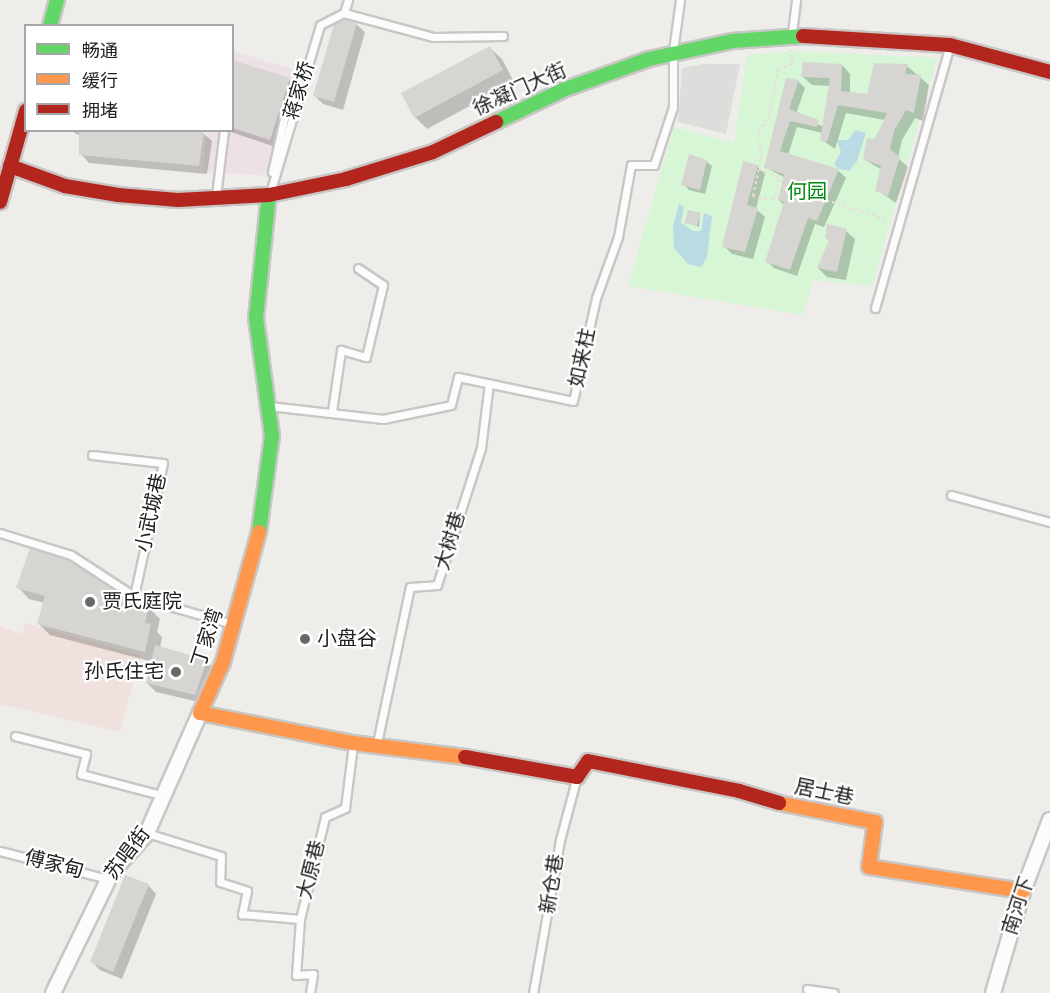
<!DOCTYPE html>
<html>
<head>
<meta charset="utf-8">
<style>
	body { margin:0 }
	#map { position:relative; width:1050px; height:993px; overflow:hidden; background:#efede9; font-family:"Sofia Sans Condensed","Noto Sans SC",sans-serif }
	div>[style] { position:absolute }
	.commercial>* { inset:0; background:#f1e1de }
	.industrial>* { inset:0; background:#ede1e8 }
	.park>* { inset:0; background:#d6f6d6 }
	.parking>* { inset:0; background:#dedddb }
	.water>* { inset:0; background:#badbe4 }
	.shadow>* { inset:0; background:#0003 }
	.building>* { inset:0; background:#d7d5d2 }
	.path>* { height:2px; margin-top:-1px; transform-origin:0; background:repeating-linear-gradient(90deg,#ecdcd9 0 3px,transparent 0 6px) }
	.roads { filter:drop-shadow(2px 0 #c8c7c5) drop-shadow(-2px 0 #c8c7c5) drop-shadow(0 2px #c8c7c5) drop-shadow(0 -2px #c8c7c5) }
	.lane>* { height:7px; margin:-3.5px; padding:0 3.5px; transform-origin:3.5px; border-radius:3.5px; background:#fdfcfc }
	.street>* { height:14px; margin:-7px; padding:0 7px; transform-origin:7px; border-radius:7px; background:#fdfcfc }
	.fast>* { height:14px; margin:-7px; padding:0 7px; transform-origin:7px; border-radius:7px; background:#63d668 }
	.slow>* { height:14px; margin:-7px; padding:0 7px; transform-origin:7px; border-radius:7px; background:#ff974d }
	.jam>* { height:14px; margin:-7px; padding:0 7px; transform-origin:7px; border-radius:7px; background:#b3261e }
	.dots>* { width:16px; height:16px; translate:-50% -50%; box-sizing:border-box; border:3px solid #fff; border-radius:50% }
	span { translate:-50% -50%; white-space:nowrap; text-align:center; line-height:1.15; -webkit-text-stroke:4.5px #fff; paint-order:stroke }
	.street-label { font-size:20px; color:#212121 }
	.park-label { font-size:20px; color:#038a10 }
	.poi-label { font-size:20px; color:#212121 }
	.left { translate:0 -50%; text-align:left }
	.right { translate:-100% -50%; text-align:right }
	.legend { position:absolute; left:24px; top:24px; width:210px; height:108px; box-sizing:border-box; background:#fff; border:2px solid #a6a6a6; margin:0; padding:8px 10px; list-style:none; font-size:18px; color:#212121 }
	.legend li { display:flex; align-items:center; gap:12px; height:30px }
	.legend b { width:30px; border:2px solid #a6a6a6 }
</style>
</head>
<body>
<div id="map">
	<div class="commercial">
		<i style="clip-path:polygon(25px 623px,140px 655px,120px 732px,0 704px,0 626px,22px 634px)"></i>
	</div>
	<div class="industrial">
		<i style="clip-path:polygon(233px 51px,301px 72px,273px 176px,203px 172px,207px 131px,232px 130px)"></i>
	</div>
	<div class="park">
		<i style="clip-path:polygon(795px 51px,937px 58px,872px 286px,813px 280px,803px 315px,628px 286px,674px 127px,734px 143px,747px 55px)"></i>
	</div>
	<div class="parking">
		<i style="clip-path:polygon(704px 64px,740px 64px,726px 134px,678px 122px,682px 68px)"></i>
	</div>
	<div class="water">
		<i style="clip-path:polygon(856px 130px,866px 133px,857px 161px,849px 171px,839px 169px,834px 164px,841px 152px,837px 140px,848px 140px)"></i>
		<i style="clip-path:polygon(679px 204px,684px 207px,681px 223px,693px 231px,701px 231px,704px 213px,712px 216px,707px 257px,701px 267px,688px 264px,674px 248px,673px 226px)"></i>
	</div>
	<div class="shadow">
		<i style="clip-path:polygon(356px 24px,365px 32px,343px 110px,323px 104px,315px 96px)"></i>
		<i style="clip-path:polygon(490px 48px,502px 59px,514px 82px,427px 129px,415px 117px)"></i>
		<i style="clip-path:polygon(232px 62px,289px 80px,297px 88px,278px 148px,225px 130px,232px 130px)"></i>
		<i style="clip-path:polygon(842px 65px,850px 74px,850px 94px,868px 96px,907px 66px,929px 85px,923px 121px,915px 118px,902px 140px,898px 158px,908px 167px,896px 203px,877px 190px,882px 170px,864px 159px,885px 120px,846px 113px,835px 149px,822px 140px,823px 133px,797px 127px,788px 155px,839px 171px,846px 178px,824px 227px,815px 224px,797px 276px,774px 268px,767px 261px,784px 205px,779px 200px,785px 178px,765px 167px,798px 81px,805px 88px,796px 114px,824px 127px,830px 86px,812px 85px,803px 77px)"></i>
		<i style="clip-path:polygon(70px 130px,203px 133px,212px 141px,207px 174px,89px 163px,81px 154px,80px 136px)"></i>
		<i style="clip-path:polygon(706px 161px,712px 166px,705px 194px,689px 190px,683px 184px)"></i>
		<i style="clip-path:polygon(757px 166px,765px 174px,756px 209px,765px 217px,753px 259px,732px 254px,724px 246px)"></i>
		<i style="clip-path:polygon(700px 215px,699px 227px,686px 222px)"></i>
		<i style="clip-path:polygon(846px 231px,855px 239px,846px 280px,827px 277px,818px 268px,830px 241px,827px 238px)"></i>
		<i style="clip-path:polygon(18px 587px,124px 600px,149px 608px,160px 619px,157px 632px,162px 637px,160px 648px,206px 661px,215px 670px,203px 703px,156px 692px,147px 683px,153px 662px,50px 635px,39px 624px,45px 603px,29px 599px)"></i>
		<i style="clip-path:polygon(148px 885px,156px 894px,122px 979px,100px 970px,92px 962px)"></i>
	</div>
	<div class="building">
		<i style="clip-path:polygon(346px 20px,357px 23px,334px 102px,313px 96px,334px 24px)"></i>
		<i style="clip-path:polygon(490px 46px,503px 70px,414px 118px,401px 93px)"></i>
		<i style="clip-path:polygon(232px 60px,290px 78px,270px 140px,232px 128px)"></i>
		<i style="clip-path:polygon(803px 62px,842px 64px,841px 91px,867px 94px,874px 63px,908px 64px,905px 74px,921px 75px,914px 113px,906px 110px,894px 131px,890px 149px,900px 157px,888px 196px,875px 191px,881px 166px,863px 159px,867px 138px,875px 139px,887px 113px,838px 105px,827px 142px,820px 140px,830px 78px,801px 77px)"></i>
		<i style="clip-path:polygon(786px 78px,799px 80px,789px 109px,819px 120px,817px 127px,790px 121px,780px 151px,839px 169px,817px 221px,808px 218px,790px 270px,765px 262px,784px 202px,778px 200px,784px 174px,764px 168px)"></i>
		<i style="clip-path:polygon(79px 130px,204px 131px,199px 166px,79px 155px)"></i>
		<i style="clip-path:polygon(689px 154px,707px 160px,700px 190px,681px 185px)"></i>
		<i style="clip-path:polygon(743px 161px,758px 165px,747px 205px,758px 208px,745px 252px,722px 247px)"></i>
		<i style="clip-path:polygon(688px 210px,701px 213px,697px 226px,684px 223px)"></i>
		<i style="clip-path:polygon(827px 224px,847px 229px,837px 272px,817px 268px,829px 240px,825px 238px)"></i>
		<i style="clip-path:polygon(30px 548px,72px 562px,124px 598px,149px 606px,145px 623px,151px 624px,145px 652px,37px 624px,45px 596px,16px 588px)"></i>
		<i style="clip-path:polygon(155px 645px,207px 660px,195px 695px,146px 683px)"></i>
		<i style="clip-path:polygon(125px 875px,149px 884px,113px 972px,90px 962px)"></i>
	</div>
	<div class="path">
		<i style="left:759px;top:169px;width:23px;rotate:25deg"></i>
		<i style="left:780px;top:179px;width:22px;rotate:108deg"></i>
		<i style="left:773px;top:200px;width:20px;rotate:-169deg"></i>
		<i style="left:753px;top:196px;width:38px;rotate:-78deg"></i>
		<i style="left:761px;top:159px;width:27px;rotate:-94deg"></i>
		<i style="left:759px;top:132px;width:22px;rotate:-60deg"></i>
		<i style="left:770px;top:113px;width:45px;rotate:-79.7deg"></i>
		<i style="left:778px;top:69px;width:16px;rotate:-18deg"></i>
		<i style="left:793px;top:64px;width:14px;rotate:-102deg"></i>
		<i style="left:826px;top:200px;width:66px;rotate:17.6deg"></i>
	</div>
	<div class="roads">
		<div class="lane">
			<i style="left:344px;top:13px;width:92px;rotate:15.1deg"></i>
			<i style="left:433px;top:37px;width:70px;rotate:-0.8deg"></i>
			<i style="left:792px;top:33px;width:33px;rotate:-83deg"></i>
			<i style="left:272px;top:172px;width:59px;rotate:-77.4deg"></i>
			<i style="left:270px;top:193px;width:175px;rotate:-73.4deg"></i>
			<i style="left:320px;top:25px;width:27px;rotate:-27deg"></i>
			<i style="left:344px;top:13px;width:14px;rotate:-73deg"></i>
			<i style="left:216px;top:196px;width:66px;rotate:-83.1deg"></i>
			<i style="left:875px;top:308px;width:270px;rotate:-74.1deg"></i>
			<i style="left:269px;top:406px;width:115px;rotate:6.5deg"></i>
			<i style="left:383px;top:419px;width:69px;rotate:-11.6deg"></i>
			<i style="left:451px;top:405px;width:29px;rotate:-76deg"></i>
			<i style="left:458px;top:377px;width:117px;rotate:11.8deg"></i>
			<i style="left:573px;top:401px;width:106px;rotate:-77.4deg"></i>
			<i style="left:596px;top:298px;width:65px;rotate:-70.2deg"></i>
			<i style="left:618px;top:237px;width:73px;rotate:-79.8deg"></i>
			<i style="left:631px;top:165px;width:23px"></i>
			<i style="left:654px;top:165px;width:61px;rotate:-71.9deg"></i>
			<i style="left:673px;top:107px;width:56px;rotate:-90deg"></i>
			<i style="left:673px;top:51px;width:51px;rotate:-82.2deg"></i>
			<i style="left:332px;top:411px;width:62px;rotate:-81.6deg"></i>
			<i style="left:341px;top:350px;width:26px;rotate:16deg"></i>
			<i style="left:366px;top:357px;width:74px;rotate:-76.7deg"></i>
			<i style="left:383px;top:285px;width:30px;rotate:-146deg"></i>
			<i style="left:92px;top:455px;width:71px;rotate:6.4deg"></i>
			<i style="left:163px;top:463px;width:136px;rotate:102.3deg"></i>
			<i style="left:951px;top:495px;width:103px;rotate:15.3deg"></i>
			<i style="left:0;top:533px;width:74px;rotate:17.2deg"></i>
			<i style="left:71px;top:555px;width:75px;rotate:33.1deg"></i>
			<i style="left:134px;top:596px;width:103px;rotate:15.8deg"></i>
			<i style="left:15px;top:736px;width:73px;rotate:14.2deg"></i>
			<i style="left:86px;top:754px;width:21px;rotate:104deg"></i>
			<i style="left:81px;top:774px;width:86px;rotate:14.8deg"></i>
			<i style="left:377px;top:743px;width:159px;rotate:-78.1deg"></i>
			<i style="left:410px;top:587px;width:27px;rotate:-4deg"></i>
			<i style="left:437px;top:585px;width:144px;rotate:-72.2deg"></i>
			<i style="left:481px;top:448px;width:65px;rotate:-83deg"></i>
			<i style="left:147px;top:833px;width:77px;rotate:17.3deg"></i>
			<i style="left:221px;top:856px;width:26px;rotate:92deg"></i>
			<i style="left:220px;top:882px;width:28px;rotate:18deg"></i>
			<i style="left:247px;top:891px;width:24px;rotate:102deg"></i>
			<i style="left:242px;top:914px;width:58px;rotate:4.9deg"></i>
			<i style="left:0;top:851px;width:112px;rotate:14.5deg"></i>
			<i style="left:807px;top:989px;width:27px;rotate:8deg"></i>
			<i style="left:310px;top:993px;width:19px;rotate:-81deg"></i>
			<i style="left:313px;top:974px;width:17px;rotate:177deg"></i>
			<i style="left:296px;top:975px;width:56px;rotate:-85.9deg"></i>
			<i style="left:300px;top:919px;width:105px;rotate:-76.2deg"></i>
			<i style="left:325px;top:817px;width:22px;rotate:-24deg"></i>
			<i style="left:345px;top:808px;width:64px;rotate:-82.8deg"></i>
			<i style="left:533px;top:993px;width:155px;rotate:-80deg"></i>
			<i style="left:560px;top:840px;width:62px;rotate:-75.1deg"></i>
		</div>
		<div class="street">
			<i style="left:53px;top:993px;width:135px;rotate:-64deg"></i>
			<i style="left:112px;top:872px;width:52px;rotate:-48.1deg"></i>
			<i style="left:147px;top:833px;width:131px;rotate:-66.2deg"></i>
			<i style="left:993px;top:993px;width:106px;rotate:-73.6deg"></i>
			<i style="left:1023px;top:891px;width:76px;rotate:-69.2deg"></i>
		</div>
		<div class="fast">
			<i style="left:50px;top:26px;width:27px;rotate:-75deg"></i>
			<i style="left:496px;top:122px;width:74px;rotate:-25.5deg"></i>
			<i style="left:563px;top:90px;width:91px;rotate:-19.8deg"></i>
			<i style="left:649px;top:59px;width:85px;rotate:-12.2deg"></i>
			<i style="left:732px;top:41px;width:71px;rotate:-4deg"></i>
			<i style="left:259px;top:532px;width:97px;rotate:-82.3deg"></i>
			<i style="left:272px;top:436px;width:119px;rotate:-97.7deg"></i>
			<i style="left:256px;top:318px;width:124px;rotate:-84deg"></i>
		</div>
		<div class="slow">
			<i style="left:259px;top:532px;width:135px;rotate:105.5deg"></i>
			<i style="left:223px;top:662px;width:56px;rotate:114.3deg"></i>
			<i style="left:200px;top:713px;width:156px;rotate:11.1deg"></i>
			<i style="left:353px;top:743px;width:113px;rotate:7.1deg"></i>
			<i style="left:779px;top:803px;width:98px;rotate:11.2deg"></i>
			<i style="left:875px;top:822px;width:45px;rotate:97.6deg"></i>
			<i style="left:869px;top:867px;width:156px;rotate:8.9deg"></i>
		</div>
		<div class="jam">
			<i style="left:803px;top:36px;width:147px;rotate:3.5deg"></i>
			<i style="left:950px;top:45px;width:104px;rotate:15.1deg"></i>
			<i style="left:10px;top:166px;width:59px;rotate:20deg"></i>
			<i style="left:65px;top:186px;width:54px;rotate:9.6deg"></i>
			<i style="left:118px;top:195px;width:60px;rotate:4.8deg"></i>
			<i style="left:178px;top:200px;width:91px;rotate:-3.1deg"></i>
			<i style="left:269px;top:195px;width:79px;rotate:-11.7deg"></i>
			<i style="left:346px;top:179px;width:91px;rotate:-17.2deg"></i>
			<i style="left:433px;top:152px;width:70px;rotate:-25.5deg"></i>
			<i style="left:0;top:202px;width:95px;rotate:-74.1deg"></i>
			<i style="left:465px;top:757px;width:114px;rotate:10.1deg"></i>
			<i style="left:577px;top:777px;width:19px;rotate:-55deg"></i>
			<i style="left:588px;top:761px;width:154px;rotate:11.2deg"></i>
			<i style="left:739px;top:791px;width:42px;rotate:16.7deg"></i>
		</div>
	</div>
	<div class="dots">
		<i style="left:90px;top:602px;background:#696867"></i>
		<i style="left:305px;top:639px;background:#696867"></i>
		<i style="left:176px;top:672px;background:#696867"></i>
	</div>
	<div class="street-label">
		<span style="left:520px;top:90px;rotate:-24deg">徐凝门大街</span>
		<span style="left:300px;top:91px;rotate:-73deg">蒋家桥</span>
		<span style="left:583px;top:358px;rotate:-78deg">如来柱</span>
		<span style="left:152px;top:513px;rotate:-78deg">小武城巷</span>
		<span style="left:451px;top:541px;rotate:-73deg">大树巷</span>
		<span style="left:208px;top:638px;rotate:-72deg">丁家湾</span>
		<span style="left:824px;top:793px;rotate:12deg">居士巷</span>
		<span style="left:128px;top:854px;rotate:-53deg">苏唱街</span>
		<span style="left:54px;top:865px;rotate:14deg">傅家甸</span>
		<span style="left:312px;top:870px;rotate:-76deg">大原巷</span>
		<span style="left:553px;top:884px;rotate:-81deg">新仓巷</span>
		<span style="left:1019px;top:906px;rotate:-72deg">南河下</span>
	</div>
	<div class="park-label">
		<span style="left:807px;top:192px">何园</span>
	</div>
	<div class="poi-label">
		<span class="left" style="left:102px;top:602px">贾氏庭院</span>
		<span class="left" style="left:317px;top:639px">小盘谷</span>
		<span class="right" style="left:164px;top:672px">孙氏住宅</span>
	</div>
	<ul class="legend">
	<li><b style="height:8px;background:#63d668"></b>畅通</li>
	<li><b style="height:8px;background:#ff974d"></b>缓行</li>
	<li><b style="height:8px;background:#b3261e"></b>拥堵</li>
	</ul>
</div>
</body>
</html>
